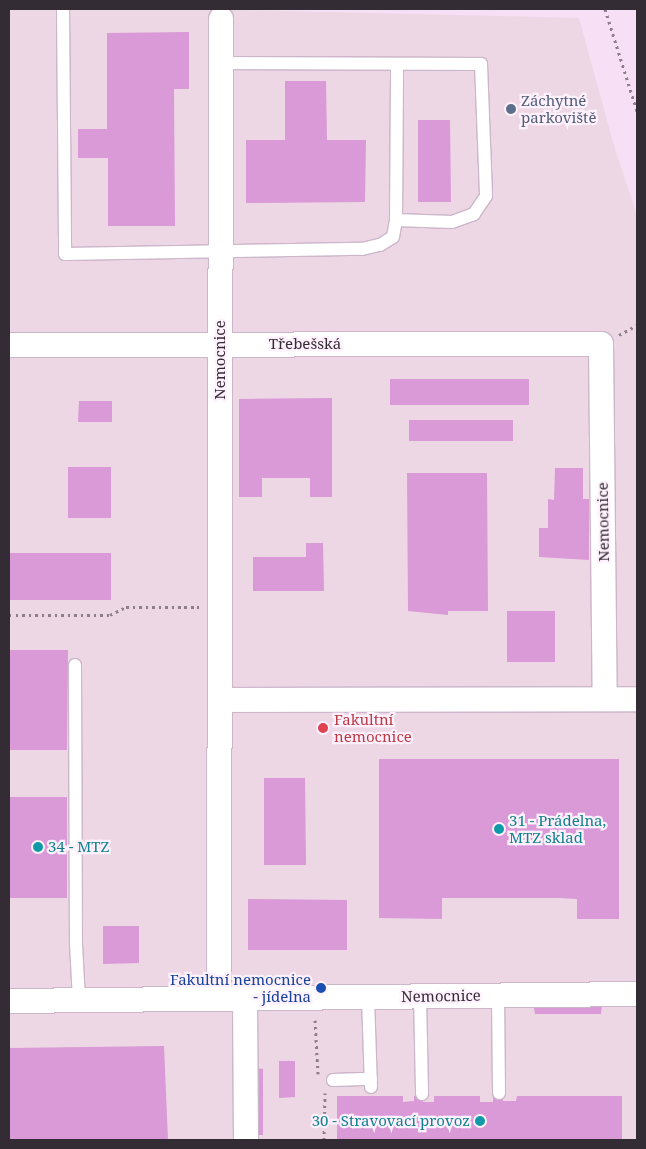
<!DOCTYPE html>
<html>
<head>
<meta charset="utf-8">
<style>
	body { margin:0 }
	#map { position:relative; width:646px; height:1149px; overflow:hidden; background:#f7e0f5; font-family:"Noto Serif",serif }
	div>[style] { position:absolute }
	.medical>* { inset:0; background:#edd7e4 }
	.building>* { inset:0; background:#da99d7 }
	.path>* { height:3px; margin-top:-1.5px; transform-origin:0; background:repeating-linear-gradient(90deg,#8d7e8c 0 2.5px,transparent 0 6.5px) }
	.roads { filter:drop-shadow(1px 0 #cbb6ca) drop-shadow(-1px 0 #cbb6ca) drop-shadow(0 1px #cbb6ca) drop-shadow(0 -1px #cbb6ca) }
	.service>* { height:12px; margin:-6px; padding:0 6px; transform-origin:6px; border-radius:6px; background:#fff }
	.minor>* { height:24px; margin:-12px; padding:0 12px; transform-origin:12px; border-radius:12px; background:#fff }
	.dots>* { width:14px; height:14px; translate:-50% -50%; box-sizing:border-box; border:2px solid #fef1fd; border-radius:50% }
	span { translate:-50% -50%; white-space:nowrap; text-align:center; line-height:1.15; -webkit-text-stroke:4.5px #fef1fd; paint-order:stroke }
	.service-label { font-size:15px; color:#4e5e75 }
	.left { translate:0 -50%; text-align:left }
	.street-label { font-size:15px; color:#342c34 }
	.health-label { font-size:15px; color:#be3a42 }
	.culture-label { font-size:15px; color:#0d838f }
	.right { translate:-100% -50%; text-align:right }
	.transit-label { font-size:15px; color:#164399 }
	.frame { position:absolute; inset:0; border:10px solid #342c34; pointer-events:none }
</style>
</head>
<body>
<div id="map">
	<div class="medical">
		<i style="clip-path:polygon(9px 9px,203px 9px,579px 18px,615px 149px,637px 215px,637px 1140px,9px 1140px)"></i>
	</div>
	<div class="building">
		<i style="clip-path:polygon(189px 32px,189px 89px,174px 89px,175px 226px,108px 226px,108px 158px,78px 158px,78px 129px,107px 129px,107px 33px)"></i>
		<i style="clip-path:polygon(285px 81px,326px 81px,327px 140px,366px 140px,365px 202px,246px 203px,246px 140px,285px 140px)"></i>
		<i style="clip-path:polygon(418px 120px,450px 120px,451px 202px,418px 202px)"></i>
		<i style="clip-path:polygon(390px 379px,529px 379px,529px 405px,390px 405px)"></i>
		<i style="clip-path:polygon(332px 398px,332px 497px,310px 497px,310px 478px,262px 478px,262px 497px,239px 497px,239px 399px)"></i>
		<i style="clip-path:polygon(79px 401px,112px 401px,112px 422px,78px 422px)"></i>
		<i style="clip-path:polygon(409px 420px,513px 420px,513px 441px,409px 441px)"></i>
		<i style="clip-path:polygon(68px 467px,111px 467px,111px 518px,68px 518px)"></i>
		<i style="clip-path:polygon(555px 468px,583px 468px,583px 499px,589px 499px,589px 560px,539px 557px,539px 528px,548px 528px,548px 499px,554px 500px)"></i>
		<i style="clip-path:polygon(407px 473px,487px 473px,488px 611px,448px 611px,448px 615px,408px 611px)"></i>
		<i style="clip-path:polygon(306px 543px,323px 543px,324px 591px,253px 591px,253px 557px,306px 557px)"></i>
		<i style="clip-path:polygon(9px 553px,111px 553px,111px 600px,9px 600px)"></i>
		<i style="clip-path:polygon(507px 611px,555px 611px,555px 662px,507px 662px)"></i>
		<i style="clip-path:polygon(9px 650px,68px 650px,67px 750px,9px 750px)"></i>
		<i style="clip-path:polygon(379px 759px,619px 759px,619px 919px,577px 919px,577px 899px,560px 898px,442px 898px,442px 919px,379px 918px)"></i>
		<i style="clip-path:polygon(264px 778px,305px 778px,306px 865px,264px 865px)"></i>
		<i style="clip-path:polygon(9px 797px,67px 797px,67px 898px,9px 898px)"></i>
		<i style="clip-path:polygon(248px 899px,347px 900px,347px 950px,248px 950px)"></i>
		<i style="clip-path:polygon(103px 926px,139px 926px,139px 963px,103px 964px)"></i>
		<i style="clip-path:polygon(602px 1005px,601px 1014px,535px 1014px,534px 1008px)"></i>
		<i style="clip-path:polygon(164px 1046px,168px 1140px,9px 1140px,9px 1048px)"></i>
		<i style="clip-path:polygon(279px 1061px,295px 1061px,295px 1097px,279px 1098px)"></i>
		<i style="clip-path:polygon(255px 1068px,263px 1069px,263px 1135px,255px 1135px)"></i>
		<i style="clip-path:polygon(337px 1096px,403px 1096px,403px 1102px,414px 1101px,414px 1096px,423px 1096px,423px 1102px,434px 1102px,434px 1096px,480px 1096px,480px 1102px,493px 1102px,493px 1096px,503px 1096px,503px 1101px,516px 1101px,517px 1096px,622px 1096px,622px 1140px,337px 1140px)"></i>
	</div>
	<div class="path">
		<i style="left:605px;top:9px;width:107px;rotate:72.6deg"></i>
		<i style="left:619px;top:335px;width:21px;rotate:-29deg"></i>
		<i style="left:9px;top:615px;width:101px"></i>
		<i style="left:110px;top:615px;width:18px;rotate:-27deg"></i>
		<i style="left:126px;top:607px;width:73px"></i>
		<i style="left:315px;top:1020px;width:54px;rotate:86.8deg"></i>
		<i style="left:324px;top:1140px;width:47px;rotate:-88.8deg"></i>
	</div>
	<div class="roads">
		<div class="service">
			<i style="left:63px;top:9px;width:245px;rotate:89.5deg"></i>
			<i style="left:65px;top:254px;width:297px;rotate:-1deg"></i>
			<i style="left:362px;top:249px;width:18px;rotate:-13deg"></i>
			<i style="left:380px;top:245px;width:15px;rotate:-32deg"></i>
			<i style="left:393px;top:237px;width:17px;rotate:-80deg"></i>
			<i style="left:396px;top:220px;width:156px;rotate:-89.6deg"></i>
			<i style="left:221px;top:63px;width:260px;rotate:0.2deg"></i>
			<i style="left:481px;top:64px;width:132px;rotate:87.8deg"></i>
			<i style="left:486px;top:196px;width:22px;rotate:124deg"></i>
			<i style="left:474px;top:214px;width:23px;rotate:160deg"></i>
			<i style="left:452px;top:222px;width:56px;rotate:-178deg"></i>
			<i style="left:75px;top:665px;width:279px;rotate:89.8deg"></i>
			<i style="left:76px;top:944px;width:56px;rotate:86.9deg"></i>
			<i style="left:498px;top:995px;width:98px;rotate:89.4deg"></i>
			<i style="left:420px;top:996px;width:98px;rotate:88.8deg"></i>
			<i style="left:368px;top:997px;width:90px;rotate:88.1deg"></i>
			<i style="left:333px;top:1080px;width:38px;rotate:-2deg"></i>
		</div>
		<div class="minor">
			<i style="left:9px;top:345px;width:592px;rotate:-0.1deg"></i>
			<i style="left:601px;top:344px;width:355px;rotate:89.4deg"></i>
			<i style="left:220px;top:700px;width:417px;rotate:-0.1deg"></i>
			<i style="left:219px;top:998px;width:979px;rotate:-89.88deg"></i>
			<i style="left:245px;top:998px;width:142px;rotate:89.6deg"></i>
			<i style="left:9px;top:1001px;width:628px;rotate:-0.64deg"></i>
		</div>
	</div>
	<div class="dots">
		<i style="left:511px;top:109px;background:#5c6f8a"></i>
		<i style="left:323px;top:728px;background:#e0444e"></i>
		<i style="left:499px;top:829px;background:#0f9aa8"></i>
		<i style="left:38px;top:847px;background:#0f9aa8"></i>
		<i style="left:321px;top:988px;background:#1a4fb4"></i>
		<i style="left:480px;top:1121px;background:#0f9aa8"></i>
	</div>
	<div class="service-label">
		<span class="left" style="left:521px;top:109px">Záchytné<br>parkoviště</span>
	</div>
	<div class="street-label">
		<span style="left:305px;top:344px">Třebešská</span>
		<span style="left:220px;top:360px;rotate:-90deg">Nemocnice</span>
		<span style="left:603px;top:522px;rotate:-91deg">Nemocnice</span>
		<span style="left:441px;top:996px;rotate:-1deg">Nemocnice</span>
	</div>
	<div class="health-label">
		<span class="left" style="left:334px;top:728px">Fakultní<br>nemocnice</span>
	</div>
	<div class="culture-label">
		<span class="left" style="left:509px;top:829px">31 - Prádelna,<br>MTZ sklad</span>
		<span class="left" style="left:48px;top:847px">34 - MTZ</span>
		<span class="right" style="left:470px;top:1121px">30 - Stravovací provoz</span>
	</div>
	<div class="transit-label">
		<span class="right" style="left:311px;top:988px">Fakultní nemocnice<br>- jídelna</span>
	</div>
	<div class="frame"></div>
</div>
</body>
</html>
